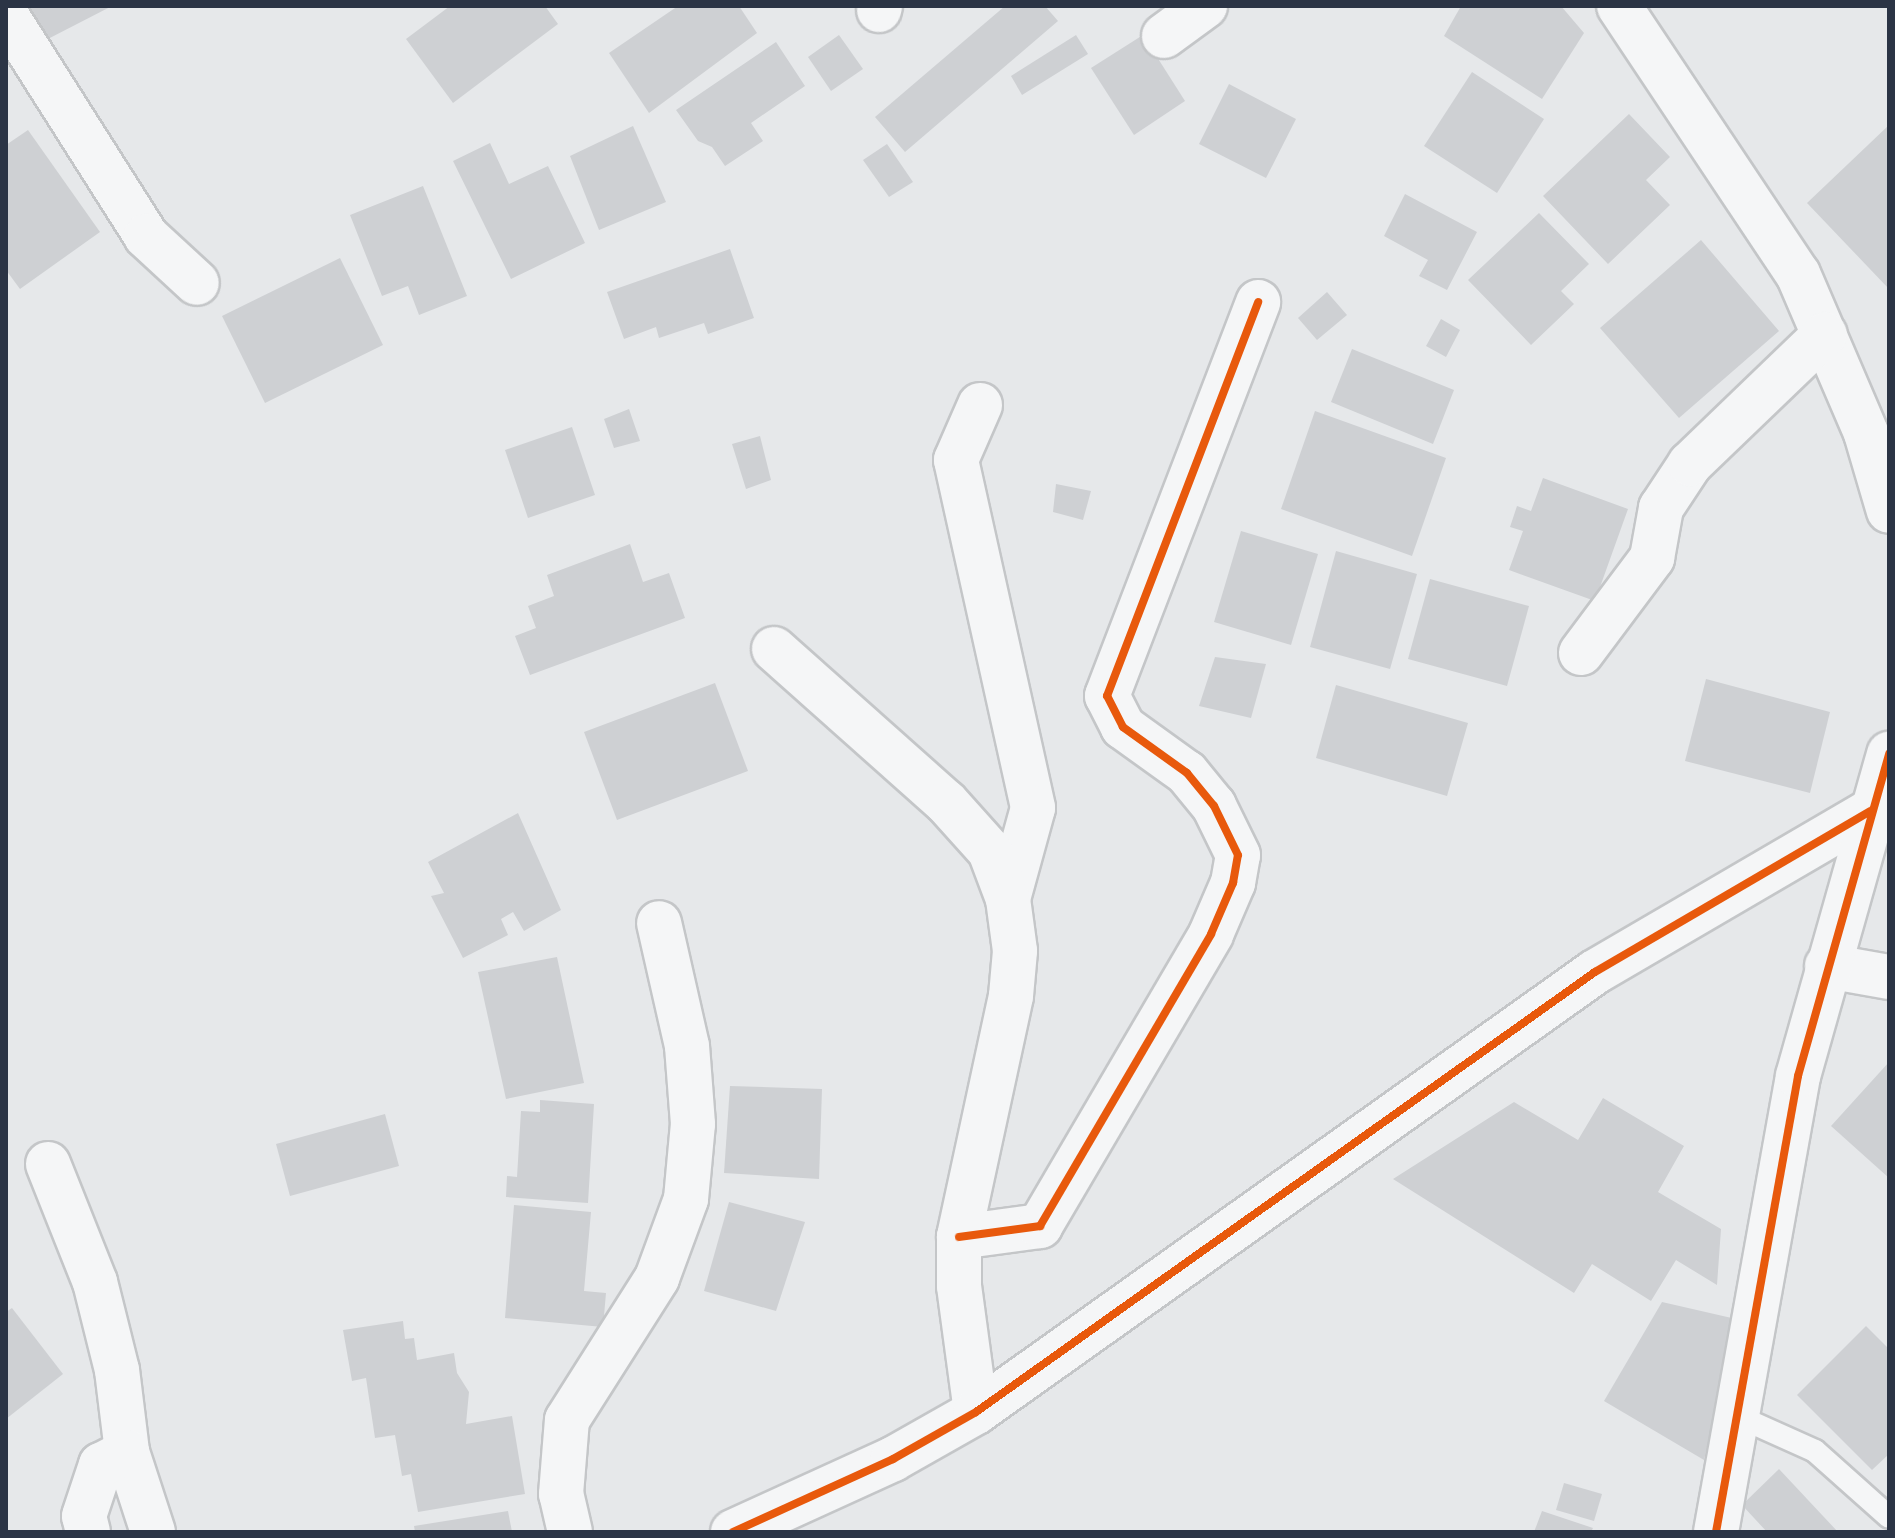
<!DOCTYPE html>
<html>
<head>
<meta charset="utf-8">
<style>
	body { margin:0 }
	#map { position:relative; width:1895px; height:1538px; overflow:hidden; background:#e6e8ea; font-family:"Fira Sans Condensed",sans-serif }
	div>[style] { position:absolute }
	.building>* { inset:0; background:#ced0d3 }
	.roads { filter:drop-shadow(2px 0 #c4c6c8) drop-shadow(-2px 0 #c4c6c8) drop-shadow(0 2px #c4c6c8) drop-shadow(0 -2px #c4c6c8) }
	.lane>* { height:22px; margin:-11px; padding:0 11px; transform-origin:11px; border-radius:11px; background:#f5f6f7 }
	.street>* { height:44px; margin:-22px; padding:0 22px; transform-origin:22px; border-radius:22px; background:#f5f6f7 }
	.cycleway>* { height:8px; margin:-4px; padding:0 4px; transform-origin:4px; border-radius:4px; background:#e8590c }
	span { translate:-50% -50%; white-space:nowrap; text-align:center; line-height:1.15; -webkit-text-stroke:6px #f4f6f9; paint-order:stroke }
	.frame { position:absolute; inset:0; border:8px solid #2b3445; pointer-events:none }
</style>
</head>
<body>
<div id="map">
	<div class="building">
		<i style="clip-path:polygon(23px 6px,112px 6px,42px 42px)"></i>
		<i style="clip-path:polygon(450px 6px,545px 6px,558px 24px,453px 103px,406px 39px)"></i>
		<i style="clip-path:polygon(678px 6px,739px 6px,757px 33px,649px 113px,609px 53px)"></i>
		<i style="clip-path:polygon(1005px 6px,1045px 6px,1058px 21px,905px 152px,875px 117px)"></i>
		<i style="clip-path:polygon(1461px 6px,1561px 6px,1584px 33px,1542px 99px,1444px 36px)"></i>
		<i style="clip-path:polygon(839px 35px,863px 69px,831px 91px,808px 57px)"></i>
		<i style="clip-path:polygon(1076px 35px,1088px 54px,1022px 95px,1011px 76px)"></i>
		<i style="clip-path:polygon(1143px 35px,1185px 101px,1134px 135px,1091px 68px)"></i>
		<i style="clip-path:polygon(776px 42px,805px 86px,751px 123px,763px 141px,725px 166px,712px 147px,698px 141px,676px 110px)"></i>
		<i style="clip-path:polygon(1472px 72px,1544px 119px,1497px 193px,1424px 146px)"></i>
		<i style="clip-path:polygon(1229px 84px,1296px 119px,1266px 178px,1199px 144px)"></i>
		<i style="clip-path:polygon(1629px 114px,1670px 157px,1646px 180px,1670px 205px,1608px 264px,1543px 196px)"></i>
		<i style="clip-path:polygon(1889px 125px,1889px 289px,1807px 203px)"></i>
		<i style="clip-path:polygon(633px 126px,666px 202px,599px 230px,570px 156px)"></i>
		<i style="clip-path:polygon(28px 130px,100px 232px,20px 289px,6px 270px,6px 145px)"></i>
		<i style="clip-path:polygon(490px 143px,509px 184px,548px 166px,585px 243px,511px 279px,453px 161px)"></i>
		<i style="clip-path:polygon(887px 144px,913px 182px,889px 197px,863px 160px)"></i>
		<i style="clip-path:polygon(423px 186px,467px 296px,419px 315px,408px 286px,382px 296px,350px 215px)"></i>
		<i style="clip-path:polygon(1405px 194px,1477px 232px,1447px 290px,1419px 276px,1428px 260px,1384px 236px)"></i>
		<i style="clip-path:polygon(1539px 213px,1589px 264px,1561px 291px,1574px 304px,1531px 345px,1468px 280px)"></i>
		<i style="clip-path:polygon(1701px 240px,1779px 331px,1679px 418px,1600px 328px)"></i>
		<i style="clip-path:polygon(730px 249px,754px 318px,708px 334px,704px 323px,659px 338px,656px 327px,624px 339px,607px 292px)"></i>
		<i style="clip-path:polygon(340px 258px,383px 345px,265px 403px,222px 316px)"></i>
		<i style="clip-path:polygon(1327px 292px,1347px 315px,1317px 340px,1298px 318px)"></i>
		<i style="clip-path:polygon(1441px 319px,1460px 330px,1446px 357px,1426px 346px)"></i>
		<i style="clip-path:polygon(1352px 349px,1454px 390px,1433px 444px,1331px 402px)"></i>
		<i style="clip-path:polygon(629px 409px,640px 441px,614px 448px,604px 419px)"></i>
		<i style="clip-path:polygon(1315px 411px,1446px 458px,1412px 556px,1281px 509px)"></i>
		<i style="clip-path:polygon(572px 427px,595px 495px,528px 518px,505px 450px)"></i>
		<i style="clip-path:polygon(760px 436px,771px 480px,746px 489px,732px 444px)"></i>
		<i style="clip-path:polygon(1543px 478px,1628px 509px,1595px 601px,1509px 570px,1523px 531px,1510px 527px,1517px 506px,1531px 511px)"></i>
		<i style="clip-path:polygon(1056px 484px,1091px 491px,1083px 520px,1053px 512px)"></i>
		<i style="clip-path:polygon(1241px 531px,1318px 554px,1291px 645px,1214px 622px)"></i>
		<i style="clip-path:polygon(630px 544px,643px 582px,669px 573px,685px 618px,530px 675px,515px 636px,536px 628px,528px 606px,554px 596px,547px 575px)"></i>
		<i style="clip-path:polygon(1336px 551px,1417px 574px,1390px 669px,1310px 647px)"></i>
		<i style="clip-path:polygon(1430px 579px,1529px 606px,1507px 686px,1408px 659px)"></i>
		<i style="clip-path:polygon(1215px 657px,1266px 664px,1251px 718px,1199px 706px)"></i>
		<i style="clip-path:polygon(1706px 679px,1830px 712px,1810px 793px,1685px 761px)"></i>
		<i style="clip-path:polygon(715px 683px,748px 771px,617px 820px,584px 732px)"></i>
		<i style="clip-path:polygon(1336px 685px,1468px 723px,1447px 796px,1316px 758px)"></i>
		<i style="clip-path:polygon(518px 813px,561px 910px,524px 931px,513px 912px,501px 919px,508px 935px,463px 958px,431px 896px,444px 893px,428px 862px)"></i>
		<i style="clip-path:polygon(557px 957px,584px 1083px,506px 1099px,478px 972px)"></i>
		<i style="clip-path:polygon(1889px 1062px,1889px 1178px,1831px 1126px)"></i>
		<i style="clip-path:polygon(730px 1086px,822px 1089px,819px 1179px,724px 1173px)"></i>
		<i style="clip-path:polygon(1603px 1098px,1684px 1146px,1658px 1192px,1721px 1229px,1717px 1285px,1676px 1260px,1651px 1301px,1592px 1264px,1574px 1293px,1393px 1179px,1514px 1102px,1578px 1140px)"></i>
		<i style="clip-path:polygon(540px 1100px,594px 1104px,588px 1203px,506px 1197px,507px 1176px,517px 1177px,521px 1111px,540px 1112px)"></i>
		<i style="clip-path:polygon(385px 1114px,399px 1166px,290px 1196px,276px 1144px)"></i>
		<i style="clip-path:polygon(729px 1202px,805px 1222px,776px 1311px,704px 1291px)"></i>
		<i style="clip-path:polygon(514px 1205px,591px 1212px,584px 1291px,606px 1293px,603px 1327px,505px 1318px)"></i>
		<i style="clip-path:polygon(1662px 1302px,1736px 1319px,1704px 1460px,1604px 1401px)"></i>
		<i style="clip-path:polygon(12px 1308px,63px 1374px,6px 1419px,6px 1312px)"></i>
		<i style="clip-path:polygon(403px 1321px,405px 1339px,414px 1338px,417px 1360px,454px 1353px,457px 1373px,469px 1392px,466px 1424px,512px 1416px,525px 1494px,418px 1512px,411px 1474px,402px 1476px,395px 1435px,375px 1438px,366px 1378px,352px 1381px,343px 1330px)"></i>
		<i style="clip-path:polygon(1866px 1326px,1889px 1349px,1889px 1454px,1872px 1470px,1797px 1395px)"></i>
		<i style="clip-path:polygon(1779px 1469px,1838px 1532px,1767px 1532px,1742px 1505px)"></i>
		<i style="clip-path:polygon(1564px 1483px,1602px 1494px,1594px 1521px,1556px 1510px)"></i>
		<i style="clip-path:polygon(508px 1511px,512px 1532px,415px 1532px,414px 1526px)"></i>
		<i style="clip-path:polygon(1542px 1511px,1593px 1528px,1591px 1532px,1534px 1532px)"></i>
	</div>
	<div class="roads">
		<div class="lane">
			<i style="left:1735px;top:1415px;width:88px;rotate:24.2deg"></i>
			<i style="left:1815px;top:1451px;width:99px;rotate:41.7deg"></i>
		</div>
		<div class="street">
			<i style="left:1619px;top:6px;width:322px;rotate:56.3deg"></i>
			<i style="left:1798px;top:274px;width:173px;rotate:66.8deg"></i>
			<i style="left:1866px;top:433px;width:81px;rotate:73.6deg"></i>
			<i style="left:879px;top:10px;width:4px;rotate:-76deg"></i>
			<i style="left:6px;top:15px;width:262px;rotate:57.6deg"></i>
			<i style="left:146px;top:236px;width:69px;rotate:42.7deg"></i>
			<i style="left:1164px;top:36px;width:51px;rotate:-36.2deg"></i>
			<i style="left:980px;top:405px;width:60px;rotate:113.6deg"></i>
			<i style="left:956px;top:460px;width:356px;rotate:77.5deg"></i>
			<i style="left:1033px;top:808px;width:94px;rotate:105.4deg"></i>
			<i style="left:774px;top:649px;width:230px;rotate:41.7deg"></i>
			<i style="left:946px;top:802px;width:66px;rotate:48.1deg"></i>
			<i style="left:990px;top:851px;width:51px;rotate:69.4deg"></i>
			<i style="left:1008px;top:899px;width:52px;rotate:82.3deg"></i>
			<i style="left:1015px;top:951px;width:45px;rotate:95.1deg"></i>
			<i style="left:1011px;top:996px;width:247px;rotate:102.2deg"></i>
			<i style="left:959px;top:1237px;width:49px;rotate:90deg"></i>
			<i style="left:959px;top:1286px;width:127px;rotate:82.3deg"></i>
			<i style="left:1581px;top:653px;width:119px;rotate:-53.2deg"></i>
			<i style="left:1652px;top:558px;width:51px;rotate:-79.8deg"></i>
			<i style="left:1661px;top:508px;width:53px;rotate:-56.6deg"></i>
			<i style="left:1690px;top:464px;width:187px;rotate:-43.9deg"></i>
			<i style="left:1827px;top:966px;width:63px;rotate:10.1deg"></i>
			<i style="left:48px;top:1164px;width:127px;rotate:68.3deg"></i>
			<i style="left:95px;top:1282px;width:91px;rotate:76deg"></i>
			<i style="left:117px;top:1370px;width:83px;rotate:83deg"></i>
			<i style="left:127px;top:1452px;width:84px;rotate:72deg"></i>
			<i style="left:959px;top:1237px;width:82px;rotate:-7.7deg"></i>
			<i style="left:1040px;top:1226px;width:338px;rotate:-59.6deg"></i>
			<i style="left:1211px;top:934px;width:56px;rotate:-66.7deg"></i>
			<i style="left:1233px;top:883px;width:28px;rotate:-80deg"></i>
			<i style="left:1238px;top:855px;width:55px;rotate:-116.1deg"></i>
			<i style="left:1214px;top:806px;width:43px;rotate:-129.3deg"></i>
			<i style="left:1187px;top:773px;width:79px;rotate:-144.3deg"></i>
			<i style="left:1123px;top:727px;width:35px;rotate:-117deg"></i>
			<i style="left:1107px;top:696px;width:422px;rotate:-69deg"></i>
			<i style="left:88px;top:1532px;width:16px;rotate:-104deg"></i>
			<i style="left:84px;top:1516px;width:54px;rotate:-71.6deg"></i>
			<i style="left:101px;top:1465px;width:29px;rotate:-27deg"></i>
			<i style="left:570px;top:1532px;width:39px;rotate:-103deg"></i>
			<i style="left:561px;top:1494px;width:74px;rotate:-85.4deg"></i>
			<i style="left:567px;top:1420px;width:168px;rotate:-57.6deg"></i>
			<i style="left:657px;top:1278px;width:84px;rotate:-69.8deg"></i>
			<i style="left:686px;top:1199px;width:75px;rotate:-84.7deg"></i>
			<i style="left:693px;top:1124px;width:78px;rotate:-94.4deg"></i>
			<i style="left:687px;top:1046px;width:126px;rotate:-102.8deg"></i>
			<i style="left:733px;top:1532px;width:176px;rotate:-24.5deg"></i>
			<i style="left:893px;top:1459px;width:95px;rotate:-29.5deg"></i>
			<i style="left:976px;top:1412px;width:759px;rotate:-35.41deg"></i>
			<i style="left:1595px;top:972px;width:319px;rotate:-30.3deg"></i>
			<i style="left:1716px;top:1532px;width:463px;rotate:-79.8deg"></i>
			<i style="left:1798px;top:1076px;width:335px;rotate:-74.2deg"></i>
		</div>
	</div>
	<div class="cycleway">
		<i style="left:959px;top:1237px;width:82px;rotate:-7.7deg"></i>
		<i style="left:1040px;top:1226px;width:338px;rotate:-59.6deg"></i>
		<i style="left:1211px;top:934px;width:56px;rotate:-66.7deg"></i>
		<i style="left:1233px;top:883px;width:28px;rotate:-80deg"></i>
		<i style="left:1238px;top:855px;width:55px;rotate:-116.1deg"></i>
		<i style="left:1214px;top:806px;width:43px;rotate:-129.3deg"></i>
		<i style="left:1187px;top:773px;width:79px;rotate:-144.3deg"></i>
		<i style="left:1123px;top:727px;width:35px;rotate:-117deg"></i>
		<i style="left:1107px;top:696px;width:422px;rotate:-69deg"></i>
		<i style="left:733px;top:1532px;width:176px;rotate:-24.5deg"></i>
		<i style="left:893px;top:1459px;width:95px;rotate:-29.5deg"></i>
		<i style="left:976px;top:1412px;width:759px;rotate:-35.41deg"></i>
		<i style="left:1595px;top:972px;width:319px;rotate:-30.3deg"></i>
		<i style="left:1716px;top:1532px;width:463px;rotate:-79.8deg"></i>
		<i style="left:1798px;top:1076px;width:335px;rotate:-74.2deg"></i>
	</div>
	<div class="frame"></div>
</div>
</body>
</html>
